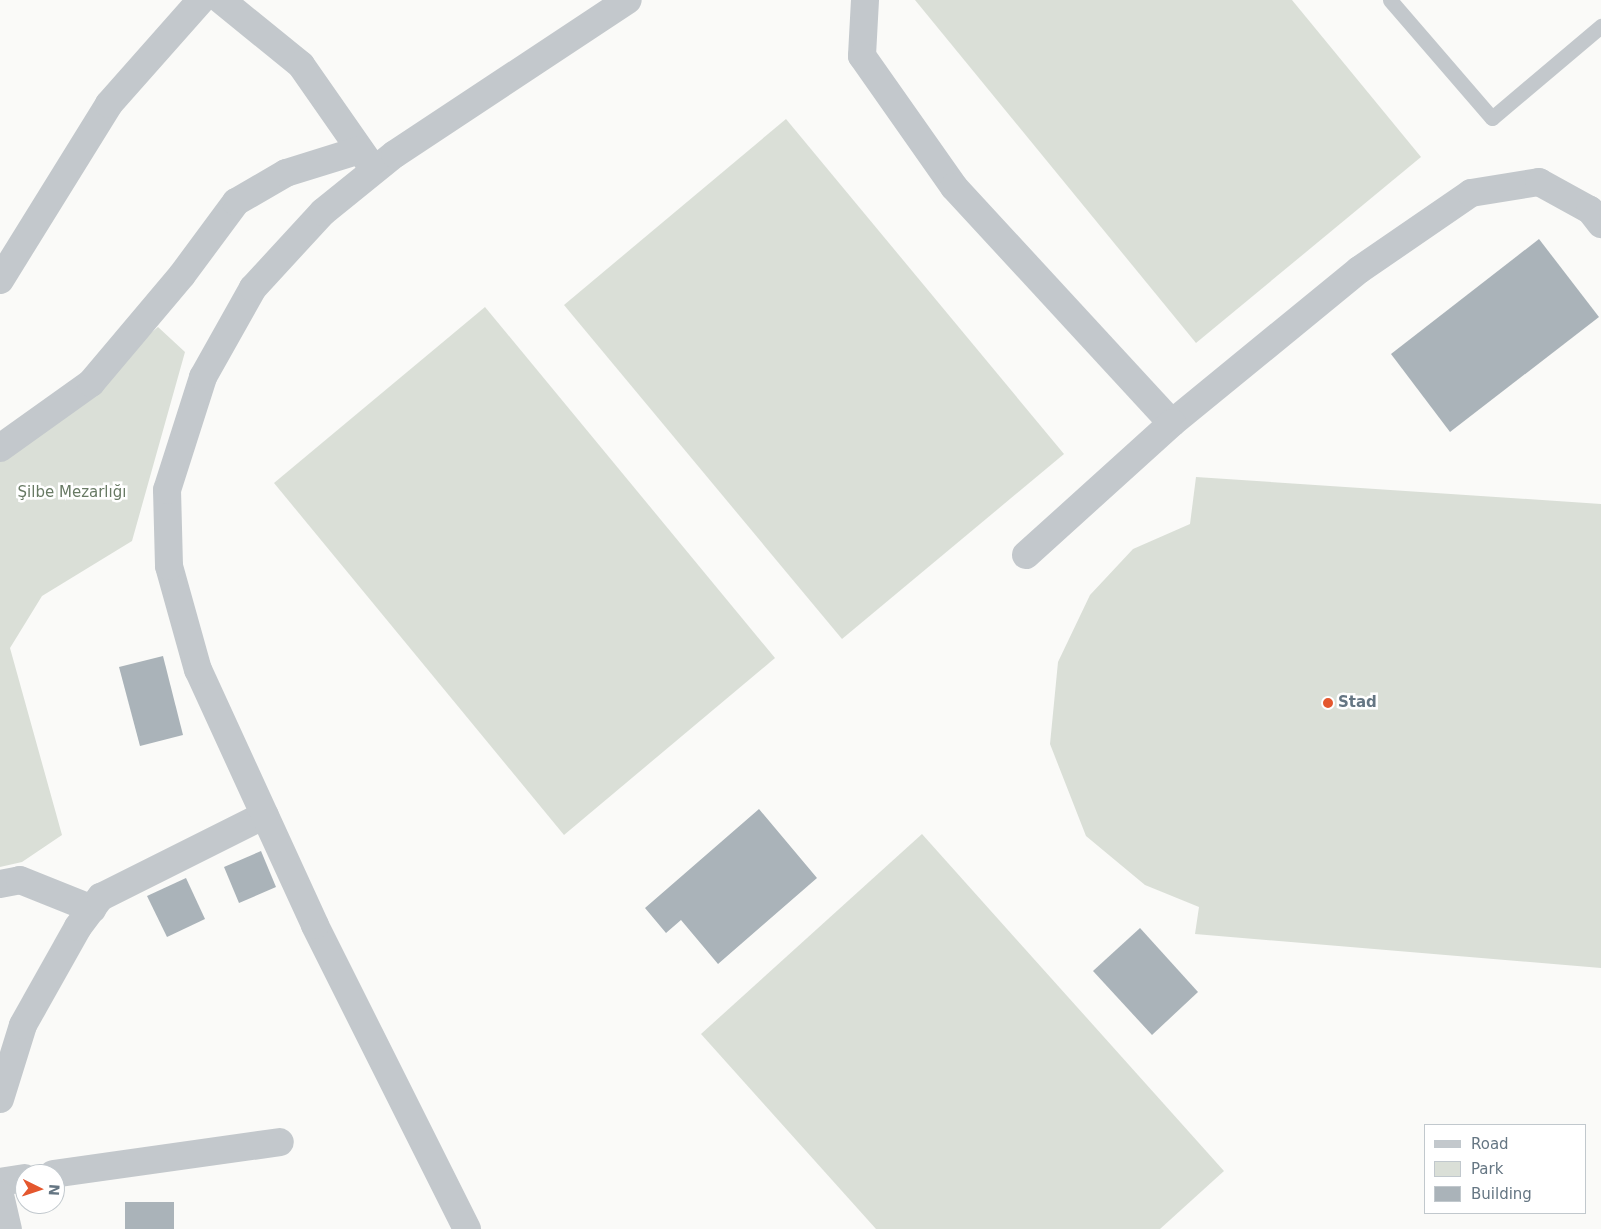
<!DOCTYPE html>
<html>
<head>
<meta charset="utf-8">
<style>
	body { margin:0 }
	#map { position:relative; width:1601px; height:1229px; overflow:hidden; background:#fafaf8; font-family:"DejaVu Sans",sans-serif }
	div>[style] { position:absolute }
	.green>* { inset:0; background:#dadfd7 }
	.building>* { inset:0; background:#aab3b9 }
	.lane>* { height:15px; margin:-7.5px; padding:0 7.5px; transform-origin:7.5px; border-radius:7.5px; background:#c3c8cc }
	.street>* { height:28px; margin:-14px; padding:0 14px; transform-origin:14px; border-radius:14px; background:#c3c8cc }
	.dots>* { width:14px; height:14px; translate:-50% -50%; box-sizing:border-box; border:2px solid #fff; border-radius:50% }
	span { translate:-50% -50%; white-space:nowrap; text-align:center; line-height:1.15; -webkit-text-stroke:5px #fff; paint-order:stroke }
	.park-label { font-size:15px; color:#687a64 }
	.poi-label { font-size:15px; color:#657683; font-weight:700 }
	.left { translate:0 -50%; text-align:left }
	.legend { position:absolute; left:1424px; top:1124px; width:162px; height:90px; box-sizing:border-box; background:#fff; border:1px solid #c1c8cd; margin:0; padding:6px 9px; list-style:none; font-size:15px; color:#657683 }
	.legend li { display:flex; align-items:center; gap:10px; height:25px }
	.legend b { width:25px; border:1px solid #c1c8cd }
	.north { position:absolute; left:15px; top:1164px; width:50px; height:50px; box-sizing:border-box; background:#fff; border:1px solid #c1c8cd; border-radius:50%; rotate:94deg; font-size:14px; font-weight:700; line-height:20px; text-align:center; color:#657683 }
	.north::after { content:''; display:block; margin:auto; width:18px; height:22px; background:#e4572e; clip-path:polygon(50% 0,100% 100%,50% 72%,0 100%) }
</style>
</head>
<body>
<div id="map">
	<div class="green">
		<i style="clip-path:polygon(915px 0,1292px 0,1421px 157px,1196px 343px)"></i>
		<i style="clip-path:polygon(786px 119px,1064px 454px,842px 639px,564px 305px)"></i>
		<i style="clip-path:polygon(485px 307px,775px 658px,564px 835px,274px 483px)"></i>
		<i style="clip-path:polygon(158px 327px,185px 352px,132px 541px,42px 596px,10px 648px,62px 835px,22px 862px,0 867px,0 461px)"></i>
		<i style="clip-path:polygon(1196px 477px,1601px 504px,1601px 968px,1195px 934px,1199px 907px,1145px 885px,1086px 836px,1050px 744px,1058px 662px,1090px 595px,1133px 549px,1190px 524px)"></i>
		<i style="clip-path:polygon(922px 834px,1224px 1171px,1160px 1229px,876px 1229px,701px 1034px)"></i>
	</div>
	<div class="building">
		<i style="clip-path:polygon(1539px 239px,1599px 317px,1450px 432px,1391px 354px)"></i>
		<i style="clip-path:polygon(163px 656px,183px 735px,140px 746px,119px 667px)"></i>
		<i style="clip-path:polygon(759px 809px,817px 878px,718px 964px,681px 920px,666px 933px,645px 908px)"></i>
		<i style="clip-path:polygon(261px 851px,276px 887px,239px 903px,224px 867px)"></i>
		<i style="clip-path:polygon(186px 878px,205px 919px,167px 937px,147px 896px)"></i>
		<i style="clip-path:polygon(1140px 928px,1198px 992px,1152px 1035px,1093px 971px)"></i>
		<i style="clip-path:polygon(125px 1202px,174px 1202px,174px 1229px,125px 1229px)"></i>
	</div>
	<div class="lane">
		<i style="left:1390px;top:0;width:156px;rotate:49.2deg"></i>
		<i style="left:1492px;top:118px;width:143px;rotate:-40.2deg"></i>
	</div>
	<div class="street">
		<i style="left:221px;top:0;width:103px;rotate:39.1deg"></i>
		<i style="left:301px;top:65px;width:121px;rotate:55.1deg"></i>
		<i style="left:865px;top:0;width:56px;rotate:93.1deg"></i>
		<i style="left:862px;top:56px;width:160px;rotate:54.9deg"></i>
		<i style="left:954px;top:187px;width:321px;rotate:47.3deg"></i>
		<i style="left:1172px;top:423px;width:242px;rotate:-39.3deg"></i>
		<i style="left:1359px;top:270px;width:136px;rotate:-34.5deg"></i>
		<i style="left:1471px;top:193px;width:69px;rotate:-9.2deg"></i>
		<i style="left:1539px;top:182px;width:58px;rotate:28.8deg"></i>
		<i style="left:1590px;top:210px;width:18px;rotate:52deg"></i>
		<i style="left:0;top:280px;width:207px;rotate:-58.2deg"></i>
		<i style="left:109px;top:104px;width:139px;rotate:-48.5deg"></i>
		<i style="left:0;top:448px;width:112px;rotate:-35.5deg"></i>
		<i style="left:91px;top:383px;width:141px;rotate:-49.9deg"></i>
		<i style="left:182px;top:275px;width:91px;rotate:-53.5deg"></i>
		<i style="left:236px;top:202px;width:58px;rotate:-30.1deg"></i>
		<i style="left:286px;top:173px;width:77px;rotate:-17.3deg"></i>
		<i style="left:1026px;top:555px;width:197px;rotate:-42.1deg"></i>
		<i style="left:0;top:884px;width:20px;rotate:-11deg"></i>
		<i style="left:20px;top:880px;width:78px;rotate:21.9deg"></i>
		<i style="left:0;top:1099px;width:77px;rotate:-72.7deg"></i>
		<i style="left:23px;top:1025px;width:112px;rotate:-60.7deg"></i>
		<i style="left:78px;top:927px;width:38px;rotate:-53deg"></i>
		<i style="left:101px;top:897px;width:183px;rotate:-26.6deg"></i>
		<i style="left:53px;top:1174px;width:229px;rotate:-8deg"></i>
		<i style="left:0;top:1182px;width:25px;rotate:-9deg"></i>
		<i style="left:0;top:1195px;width:35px;rotate:77deg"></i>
		<i style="left:467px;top:1229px;width:340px;rotate:-116.6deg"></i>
		<i style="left:315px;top:925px;width:281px;rotate:-114.6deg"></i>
		<i style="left:198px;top:670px;width:108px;rotate:-105.6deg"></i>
		<i style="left:169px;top:566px;width:76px;rotate:-91.5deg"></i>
		<i style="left:167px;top:490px;width:119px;rotate:-72.3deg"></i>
		<i style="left:203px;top:377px;width:102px;rotate:-60.7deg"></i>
		<i style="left:253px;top:288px;width:103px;rotate:-47.4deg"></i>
		<i style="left:323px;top:212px;width:92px;rotate:-38.9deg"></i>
		<i style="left:395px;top:154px;width:279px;rotate:-33.5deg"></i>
	</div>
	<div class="dots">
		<i style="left:1328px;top:703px;background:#e4572e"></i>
	</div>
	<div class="park-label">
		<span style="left:72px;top:493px">Şilbe Mezarlığı</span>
	</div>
	<div class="poi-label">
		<span class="left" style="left:1338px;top:703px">Stad</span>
	</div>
	<ul class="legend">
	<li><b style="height:6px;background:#c3c8cc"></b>Road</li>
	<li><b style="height:14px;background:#dadfd7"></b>Park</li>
	<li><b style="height:14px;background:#aab3b9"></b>Building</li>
	</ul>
	<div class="north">N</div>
</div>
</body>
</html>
